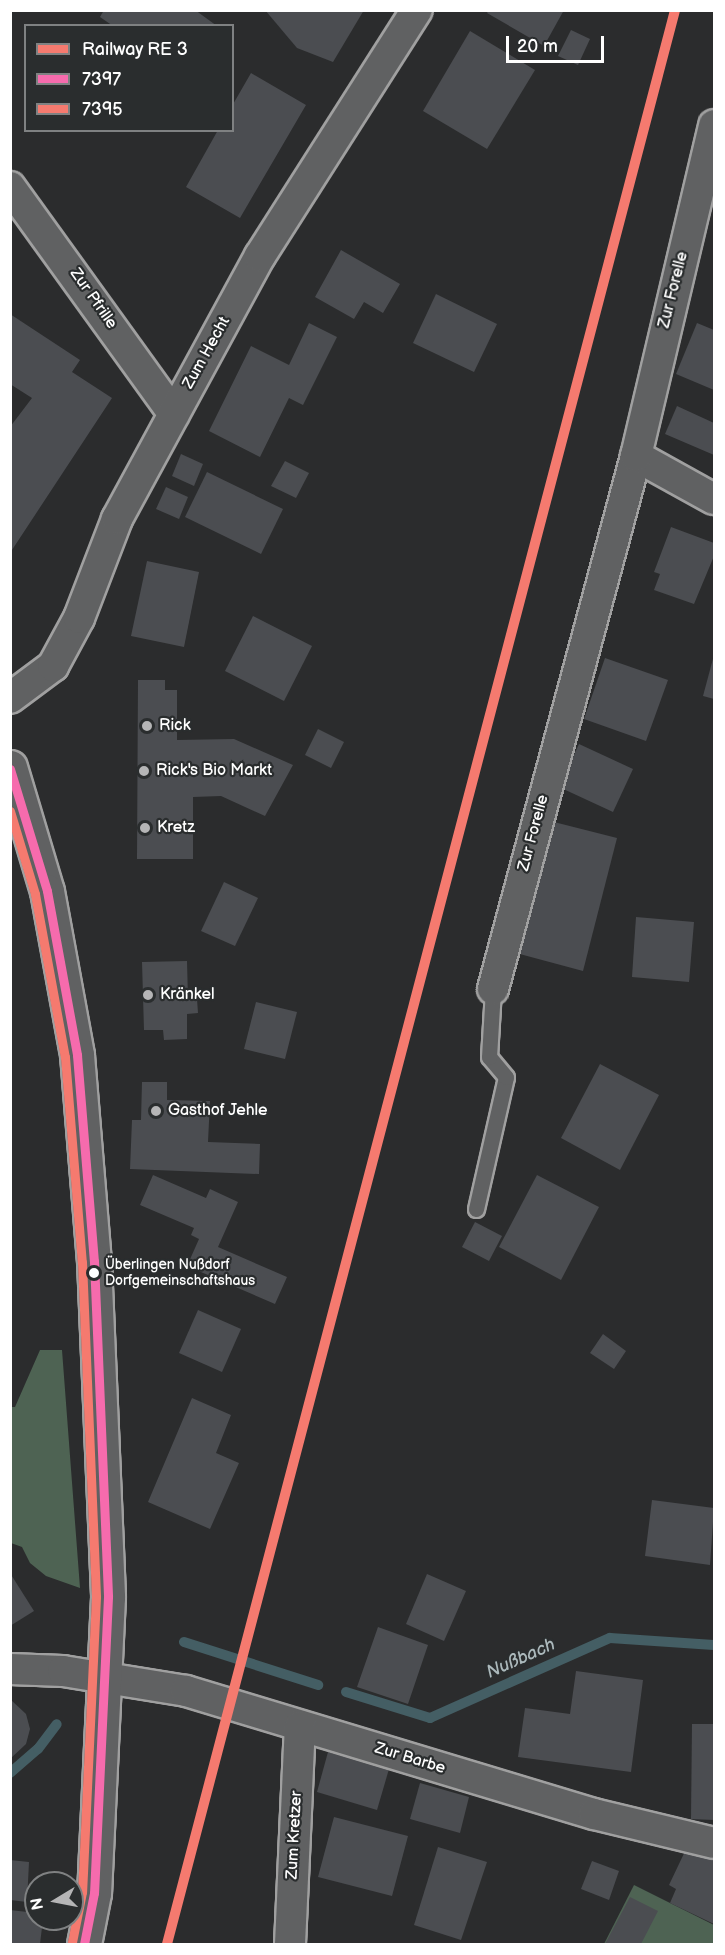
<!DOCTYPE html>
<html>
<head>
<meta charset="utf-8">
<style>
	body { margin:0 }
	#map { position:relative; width:725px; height:1955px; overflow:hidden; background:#2b2c2d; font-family:"Balsamiq Sans",sans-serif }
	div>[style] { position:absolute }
	.green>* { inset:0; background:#4e6353 }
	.stream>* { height:10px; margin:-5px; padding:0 5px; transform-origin:5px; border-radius:5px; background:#445e64 }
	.building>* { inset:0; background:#4b4d51 }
	.roads { filter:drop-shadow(2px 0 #a0a0a0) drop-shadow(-2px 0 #a0a0a0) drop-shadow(0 2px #a0a0a0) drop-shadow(0 -2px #a0a0a0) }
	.service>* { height:15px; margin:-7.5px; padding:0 7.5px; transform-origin:7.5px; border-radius:7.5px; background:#606162 }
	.minor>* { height:30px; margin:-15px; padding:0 15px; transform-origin:15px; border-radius:15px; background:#606162 }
	.tertiary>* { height:33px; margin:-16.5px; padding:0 16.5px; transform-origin:16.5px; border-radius:16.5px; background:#606162 }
	.bus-1>* { height:9px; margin:-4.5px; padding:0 4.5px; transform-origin:4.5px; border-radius:4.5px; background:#f66bad }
	.bus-2>* { height:9px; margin:-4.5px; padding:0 4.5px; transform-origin:4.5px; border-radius:4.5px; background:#f57a6f }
	.rail-1>* { height:10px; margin:-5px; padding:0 5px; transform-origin:5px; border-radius:5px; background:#f57a6f }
	.dots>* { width:16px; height:16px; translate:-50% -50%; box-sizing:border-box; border:3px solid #2a2d2e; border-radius:50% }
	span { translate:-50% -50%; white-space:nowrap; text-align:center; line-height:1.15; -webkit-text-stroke:4.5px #2a2d2e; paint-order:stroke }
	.bus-label { font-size:14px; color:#fff }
	.left { translate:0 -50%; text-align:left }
	.street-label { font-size:16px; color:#fff }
	.poi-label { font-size:16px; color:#fff }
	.water-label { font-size:18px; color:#acb9bc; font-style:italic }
	.frame { position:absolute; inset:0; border:12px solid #fff; pointer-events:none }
	.legend { position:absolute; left:24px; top:24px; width:210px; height:108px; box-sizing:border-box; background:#2a2d2e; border:2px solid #7f8182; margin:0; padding:8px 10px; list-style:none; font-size:18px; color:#fff }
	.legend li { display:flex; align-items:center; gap:12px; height:30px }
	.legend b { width:30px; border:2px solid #7f8182 }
	.north { position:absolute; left:24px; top:1871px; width:60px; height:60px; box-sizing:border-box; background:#2a2d2e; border:2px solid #7f8182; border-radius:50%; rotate:260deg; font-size:16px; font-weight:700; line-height:24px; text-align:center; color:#fff }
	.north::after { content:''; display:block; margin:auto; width:21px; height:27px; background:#b5b5b6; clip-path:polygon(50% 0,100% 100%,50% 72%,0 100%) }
	.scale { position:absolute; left:506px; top:36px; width:98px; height:27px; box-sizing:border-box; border:3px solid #fff; border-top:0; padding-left:8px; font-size:18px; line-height:21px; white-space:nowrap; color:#fff; -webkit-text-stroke:4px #2a2d2e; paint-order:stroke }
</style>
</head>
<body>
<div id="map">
	<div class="green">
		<i style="clip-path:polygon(40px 1350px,62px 1350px,80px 1588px,46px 1576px,30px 1563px,22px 1547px,11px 1543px,11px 1407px,15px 1407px)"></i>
		<i style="clip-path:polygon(634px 1885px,714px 1925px,714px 1944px,604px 1944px)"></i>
	</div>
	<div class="stream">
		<i style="left:184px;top:1642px;width:141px;rotate:17.8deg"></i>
		<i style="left:346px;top:1692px;width:88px;rotate:17.2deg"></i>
		<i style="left:430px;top:1718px;width:197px;rotate:-24deg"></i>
		<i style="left:610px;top:1638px;width:104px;rotate:3.9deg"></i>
		<i style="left:10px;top:1773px;width:37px;rotate:-41deg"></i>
		<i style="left:38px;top:1749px;width:31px;rotate:-53deg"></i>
	</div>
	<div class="building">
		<i style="clip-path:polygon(104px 10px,195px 10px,217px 26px,113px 26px,100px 17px)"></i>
		<i style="clip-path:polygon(265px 10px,364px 10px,333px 62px,297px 48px)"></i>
		<i style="clip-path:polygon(489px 10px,564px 10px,544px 46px,487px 13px)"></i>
		<i style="clip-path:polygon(571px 30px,590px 39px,578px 65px,558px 56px)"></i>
		<i style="clip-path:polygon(470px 31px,535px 70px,487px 149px,423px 111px)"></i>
		<i style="clip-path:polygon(251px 73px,306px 105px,240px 218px,186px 187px,218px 130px,232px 130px,232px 106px)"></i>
		<i style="clip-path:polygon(341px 250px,400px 284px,383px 313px,364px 302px,354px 319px,315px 297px)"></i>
		<i style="clip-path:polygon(436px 294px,497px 324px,474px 372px,413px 343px)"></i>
		<i style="clip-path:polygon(10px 314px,80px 360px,72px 372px,112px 398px,10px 553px,10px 427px,32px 398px,10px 384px)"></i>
		<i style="clip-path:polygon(309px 323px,337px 337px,303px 405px,289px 398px,260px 457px,209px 431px,251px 346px,289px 365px)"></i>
		<i style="clip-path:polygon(697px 323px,714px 330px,714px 390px,676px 374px)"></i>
		<i style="clip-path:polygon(677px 406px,714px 423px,714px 455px,665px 434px)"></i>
		<i style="clip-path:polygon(181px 454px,203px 464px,194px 486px,172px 476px)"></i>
		<i style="clip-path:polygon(285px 461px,309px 473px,296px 498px,271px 486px)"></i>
		<i style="clip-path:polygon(207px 472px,283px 509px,261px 554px,185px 517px)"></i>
		<i style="clip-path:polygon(166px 487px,188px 497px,179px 519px,156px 509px)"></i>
		<i style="clip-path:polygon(671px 527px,714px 543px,714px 556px,694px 604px,654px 590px,660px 574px,654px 572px)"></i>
		<i style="clip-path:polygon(147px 561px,199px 572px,184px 647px,131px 636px)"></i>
		<i style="clip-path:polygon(253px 616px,312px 646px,284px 701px,225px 671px)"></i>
		<i style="clip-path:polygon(714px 655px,714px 699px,703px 696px)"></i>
		<i style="clip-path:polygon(605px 658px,668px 680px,646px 741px,584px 719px)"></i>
		<i style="clip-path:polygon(138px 680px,165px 680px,165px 690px,177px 690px,177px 740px,234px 739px,293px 765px,265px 816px,221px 796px,193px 797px,193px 859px,137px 859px)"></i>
		<i style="clip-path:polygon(318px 729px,344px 742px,331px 768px,305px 755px)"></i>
		<i style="clip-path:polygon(579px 744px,633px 769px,613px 812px,559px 787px)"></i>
		<i style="clip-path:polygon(550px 821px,617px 838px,583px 971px,516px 953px)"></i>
		<i style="clip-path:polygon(224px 882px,258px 898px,235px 946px,201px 931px)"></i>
		<i style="clip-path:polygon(636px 917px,694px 922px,689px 982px,632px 977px)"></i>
		<i style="clip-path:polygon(187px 961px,188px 999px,197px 999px,198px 1013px,187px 1014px,187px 1039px,164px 1040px,163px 1030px,144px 1030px,142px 962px)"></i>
		<i style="clip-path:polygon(256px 1002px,297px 1012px,285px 1059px,244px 1049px)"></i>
		<i style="clip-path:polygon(600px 1064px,659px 1095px,620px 1170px,561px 1138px)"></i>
		<i style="clip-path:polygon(142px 1082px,167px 1082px,167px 1100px,210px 1101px,208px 1142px,260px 1144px,259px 1174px,130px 1169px,132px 1120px,141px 1120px)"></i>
		<i style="clip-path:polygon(153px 1175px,206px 1198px,210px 1189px,238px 1202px,218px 1247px,287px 1277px,275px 1304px,187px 1266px,199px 1239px,191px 1235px,194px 1228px,140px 1205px)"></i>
		<i style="clip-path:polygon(537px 1175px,599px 1207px,561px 1280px,499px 1247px)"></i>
		<i style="clip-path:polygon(475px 1222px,502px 1236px,489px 1261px,462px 1247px)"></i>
		<i style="clip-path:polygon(198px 1310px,241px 1329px,222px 1372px,179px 1353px)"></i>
		<i style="clip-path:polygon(603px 1334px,626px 1351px,614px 1369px,590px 1353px)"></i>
		<i style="clip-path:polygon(192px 1398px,231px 1415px,216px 1453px,239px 1463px,210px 1529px,148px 1502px)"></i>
		<i style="clip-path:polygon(652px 1500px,714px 1508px,710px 1565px,645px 1556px)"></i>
		<i style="clip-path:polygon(10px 1573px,34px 1611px,10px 1626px)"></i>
		<i style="clip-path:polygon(427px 1574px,466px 1591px,444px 1641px,406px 1624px)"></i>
		<i style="clip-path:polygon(378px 1627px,428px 1645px,408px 1704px,357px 1687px)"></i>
		<i style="clip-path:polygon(576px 1671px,643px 1680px,631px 1772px,518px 1757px,525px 1708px,570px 1714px)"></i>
		<i style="clip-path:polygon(10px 1699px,26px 1714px,30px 1729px,26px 1744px,10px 1759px)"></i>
		<i style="clip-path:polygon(692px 1724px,714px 1724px,714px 1820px,691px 1819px)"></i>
		<i style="clip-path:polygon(328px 1752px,389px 1769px,377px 1810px,317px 1792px)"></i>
		<i style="clip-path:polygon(420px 1783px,469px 1797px,460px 1833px,410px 1819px)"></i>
		<i style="clip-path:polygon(334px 1817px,408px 1836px,392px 1896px,318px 1877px)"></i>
		<i style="clip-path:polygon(688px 1845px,714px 1857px,714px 1924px,670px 1903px,676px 1889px,669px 1885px)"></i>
		<i style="clip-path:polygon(438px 1847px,487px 1862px,461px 1940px,414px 1925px)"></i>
		<i style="clip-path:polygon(10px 1860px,29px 1862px,27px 1902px,10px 1900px)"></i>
		<i style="clip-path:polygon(592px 1861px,619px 1871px,609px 1900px,581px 1889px)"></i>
		<i style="clip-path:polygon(630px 1897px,658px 1911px,641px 1944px,605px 1944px)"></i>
		<i style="clip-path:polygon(10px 1910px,36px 1913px,36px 1919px,43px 1919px,40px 1944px,10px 1944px)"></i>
	</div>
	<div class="roads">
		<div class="service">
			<i style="left:476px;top:1209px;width:135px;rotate:-77.2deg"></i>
			<i style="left:506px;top:1077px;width:26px;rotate:-130deg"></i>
			<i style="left:489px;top:1057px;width:68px;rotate:-86.6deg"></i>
		</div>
		<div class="minor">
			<i style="left:10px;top:187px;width:280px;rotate:54.2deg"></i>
			<i style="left:636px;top:456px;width:89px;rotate:28.9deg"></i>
			<i style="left:10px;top:698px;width:54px;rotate:-36.7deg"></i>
			<i style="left:53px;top:666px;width:55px;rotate:-61.6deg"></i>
			<i style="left:79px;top:618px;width:106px;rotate:-69deg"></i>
			<i style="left:117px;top:519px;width:299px;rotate:-61.5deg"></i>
			<i style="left:260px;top:256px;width:292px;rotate:-57.5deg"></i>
			<i style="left:493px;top:989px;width:552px;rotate:-74.98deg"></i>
			<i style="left:636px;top:456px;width:340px;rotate:-76.7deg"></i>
			<i style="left:10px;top:1669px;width:53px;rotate:2.2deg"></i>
			<i style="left:63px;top:1671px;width:125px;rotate:9.2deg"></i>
			<i style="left:186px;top:1691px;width:426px;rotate:16.8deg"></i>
			<i style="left:594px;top:1814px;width:123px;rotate:13.6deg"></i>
			<i style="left:290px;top:1944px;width:218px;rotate:-87.4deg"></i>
		</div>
		<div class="tertiary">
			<i style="left:10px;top:767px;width:129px;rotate:73.4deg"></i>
			<i style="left:47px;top:891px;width:167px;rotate:79.6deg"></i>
			<i style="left:77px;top:1055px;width:207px;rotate:85.3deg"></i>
			<i style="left:94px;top:1261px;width:336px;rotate:87.6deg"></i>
			<i style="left:108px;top:1597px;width:296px;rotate:92.7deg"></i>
			<i style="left:94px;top:1893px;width:52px;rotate:101.1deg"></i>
		</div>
	</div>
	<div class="bus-1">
		<i style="left:10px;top:769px;width:127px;rotate:73.1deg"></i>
		<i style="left:47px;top:891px;width:167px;rotate:79.6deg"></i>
		<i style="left:77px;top:1055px;width:207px;rotate:85.3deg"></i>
		<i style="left:94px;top:1261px;width:336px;rotate:87.6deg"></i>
		<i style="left:108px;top:1597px;width:296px;rotate:92.7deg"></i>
		<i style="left:94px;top:1893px;width:52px;rotate:101.1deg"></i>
	</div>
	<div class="bus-2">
		<i style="left:10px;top:811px;width:87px;rotate:73.2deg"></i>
		<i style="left:35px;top:894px;width:166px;rotate:79.6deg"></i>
		<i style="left:65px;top:1057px;width:206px;rotate:85.3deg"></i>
		<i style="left:82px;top:1262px;width:335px;rotate:87.6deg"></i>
		<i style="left:96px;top:1597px;width:295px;rotate:92.7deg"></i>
		<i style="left:82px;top:1892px;width:51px;rotate:101.3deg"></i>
	</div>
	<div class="rail-1">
		<i style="left:167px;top:1944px;width:2000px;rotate:-75.28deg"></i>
	</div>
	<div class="dots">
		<i style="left:147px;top:726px;background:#b5b5b6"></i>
		<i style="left:144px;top:771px;background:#b5b5b6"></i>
		<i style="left:145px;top:828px;background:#b5b5b6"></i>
		<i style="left:148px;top:995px;background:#b5b5b6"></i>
		<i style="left:156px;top:1111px;background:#b5b5b6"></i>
		<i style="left:94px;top:1273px;background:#fff"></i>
	</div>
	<div class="bus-label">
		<span class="left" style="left:105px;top:1273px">Überlingen Nußdorf<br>Dorfgemeinschaftshaus</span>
	</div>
	<div class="street-label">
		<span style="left:674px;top:290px;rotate:-76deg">Zur Forelle</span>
		<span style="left:93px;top:299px;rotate:55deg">Zur Pfrille</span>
		<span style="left:207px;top:353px;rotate:-61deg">Zum Hecht</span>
		<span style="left:534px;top:833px;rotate:-75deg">Zur Forelle</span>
		<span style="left:410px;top:1759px;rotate:17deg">Zur Barbe</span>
		<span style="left:295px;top:1835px;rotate:-87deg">Zum Kretzer</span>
	</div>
	<div class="poi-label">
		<span class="left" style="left:159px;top:726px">Rick</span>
		<span class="left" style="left:156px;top:771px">Rick's Bio Markt</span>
		<span class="left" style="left:157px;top:828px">Kretz</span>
		<span class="left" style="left:160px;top:995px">Kränkel</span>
		<span class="left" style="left:168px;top:1111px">Gasthof Jehle</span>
	</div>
	<div class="water-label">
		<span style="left:521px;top:1659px;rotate:-24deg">Nußbach</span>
	</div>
	<div class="frame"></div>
	<ul class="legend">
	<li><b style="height:8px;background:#f57a6f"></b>Railway RE 3</li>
	<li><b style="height:8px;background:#f66bad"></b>7397</li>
	<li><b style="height:8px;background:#f57a6f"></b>7395</li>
	</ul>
	<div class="north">N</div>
	<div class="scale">20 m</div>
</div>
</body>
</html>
